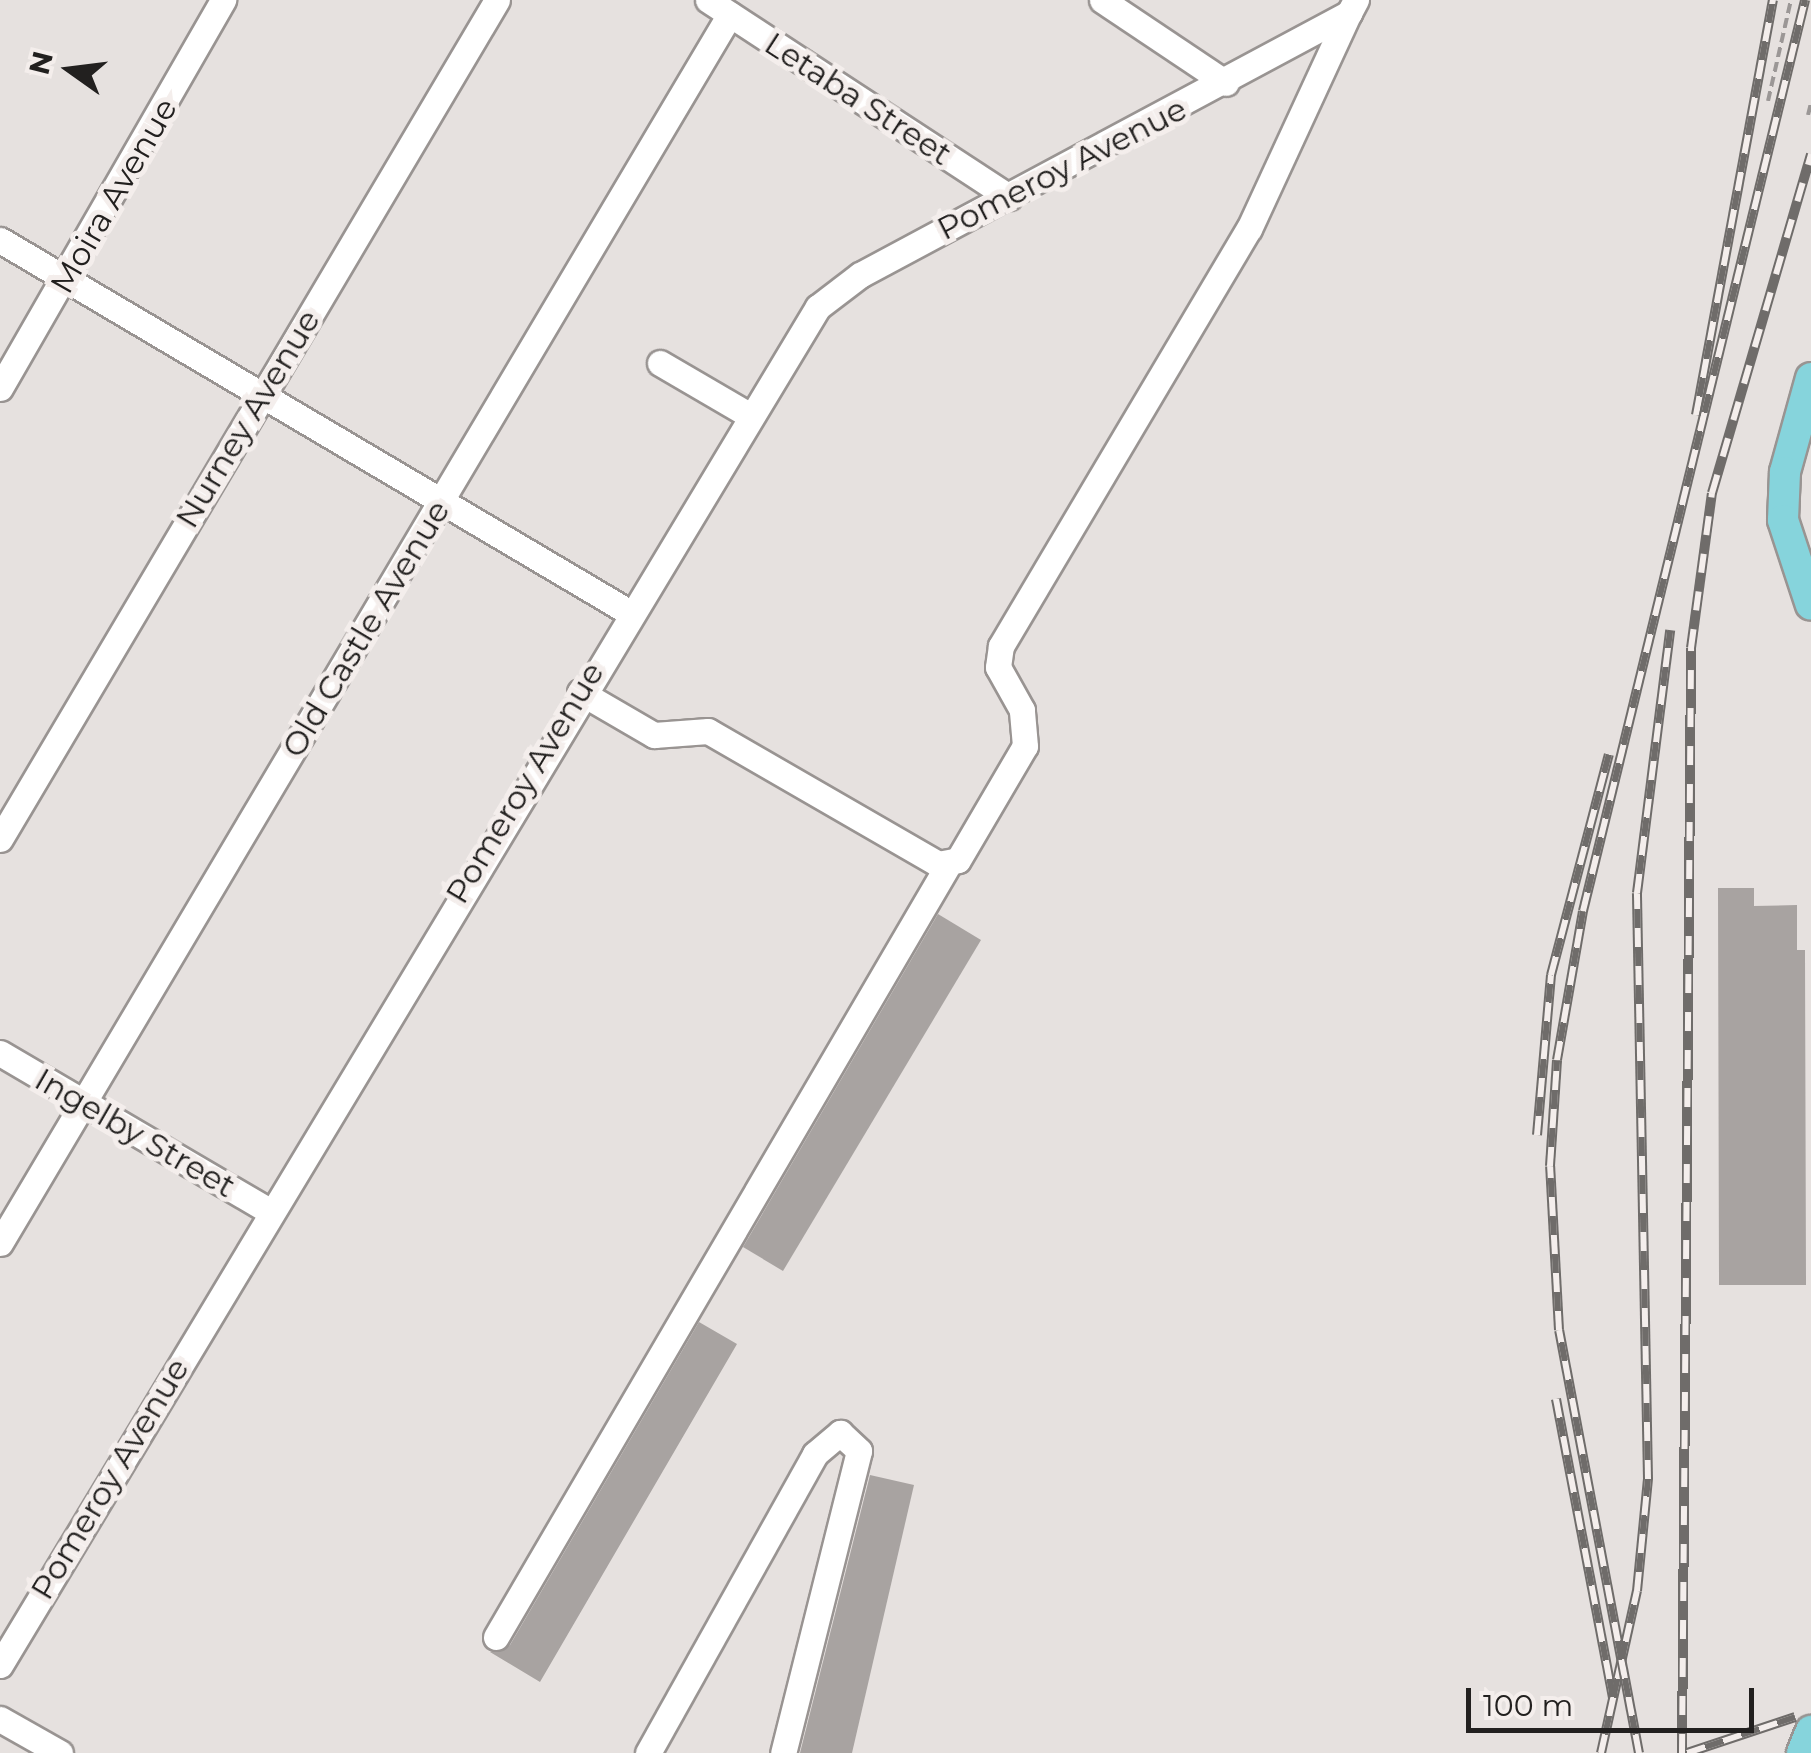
<!DOCTYPE html>
<html>
<head>
<meta charset="utf-8">
<style>
	body { margin:0 }
	#map { position:relative; width:1811px; height:1753px; overflow:hidden; background:#e6e1df; font-family:Montserrat,sans-serif }
	div>[style] { position:absolute }
	.building>* { inset:0; background:#a8a3a1 }
	.path>* { height:4px; margin-top:-2px; transform-origin:0; background:repeating-linear-gradient(90deg,#9b9796 0 10px,transparent 0 15px) }
	.roads { filter:drop-shadow(2px 0 #999492) drop-shadow(-2px 0 #999492) drop-shadow(0 2px #999492) drop-shadow(0 -2px #999492) }
	.minor>* { height:25px; margin:-12.5px; padding:0 12.5px; transform-origin:12.5px; border-radius:12.5px; background:#fff }
	.major>* { height:30px; margin:-15px; padding:0 15px; transform-origin:15px; border-radius:15px; background:#86d4dc }
	.rail>* { height:10px; margin-top:-5px; transform-origin:0; background:repeating-linear-gradient(90deg,#f4eeec 0 19px,#6f6c6a 0 38px); box-sizing:border-box; border-block:2px solid #6f6c6a }
	span { translate:-50% -50%; white-space:nowrap; text-align:center; line-height:1.15; -webkit-text-stroke:10px #f4eeec; paint-order:stroke }
	.street-label { font-size:32px; color:#22201f }
	.north { position:absolute; left:20px; top:20px; width:100px; height:100px; -webkit-text-stroke:8px #f4eeec; paint-order:stroke; rotate:284deg; font-size:28px; font-weight:700; line-height:40px; text-align:center; color:#22201f }
	.north::after { content:''; display:block; margin:auto; width:35px; height:45px; background:#22201f; clip-path:polygon(50% 0,100% 100%,50% 72%,0 100%) }
	.scale { position:absolute; left:1466px; top:1688px; width:288px; height:45px; box-sizing:border-box; border:5px solid #22201f; border-top:0; padding-left:12px; font-size:30px; line-height:35px; white-space:nowrap; color:#22201f; -webkit-text-stroke:8px #f4eeec; paint-order:stroke }
</style>
</head>
<body>
<div id="map">
	<div class="building">
		<i style="clip-path:polygon(1718px 888px,1754px 888px,1754px 906px,1797px 905px,1797px 950px,1805px 950px,1806px 1285px,1719px 1285px)"></i>
		<i style="clip-path:polygon(938px 914px,981px 940px,783px 1271px,743px 1247px)"></i>
		<i style="clip-path:polygon(699px 1322px,737px 1344px,540px 1682px,490px 1652px,510px 1645px)"></i>
		<i style="clip-path:polygon(870px 1475px,914px 1485px,852px 1753px,800px 1753px)"></i>
	</div>
	<div class="path">
		<i style="left:1768px;top:101px;width:104px;rotate:-77.2deg"></i>
		<i style="left:1808px;top:115px;width:12px;rotate:-76deg"></i>
	</div>
	<div class="roads">
		<div class="minor">
			<i style="left:708px;top:0;width:360px;rotate:33.2deg"></i>
			<i style="left:1102px;top:0;width:149px;rotate:33.8deg"></i>
			<i style="left:0;top:240px;width:729px;rotate:30.61deg"></i>
			<i style="left:660px;top:363px;width:103px;rotate:30.3deg"></i>
			<i style="left:0;top:388px;width:448px;rotate:-60.1deg"></i>
			<i style="left:580px;top:692px;width:86px;rotate:30.2deg"></i>
			<i style="left:654px;top:735px;width:54px;rotate:-4.2deg"></i>
			<i style="left:708px;top:731px;width:266px;rotate:30deg"></i>
			<i style="left:938px;top:864px;width:20px;rotate:-11deg"></i>
			<i style="left:958px;top:860px;width:132px;rotate:-59.6deg"></i>
			<i style="left:1025px;top:746px;width:36px;rotate:-95deg"></i>
			<i style="left:1022px;top:710px;width:49px;rotate:-119.2deg"></i>
			<i style="left:998px;top:667px;width:21px;rotate:-82deg"></i>
			<i style="left:1001px;top:646px;width:485px;rotate:-59.3deg"></i>
			<i style="left:1249px;top:229px;width:238px;rotate:-65.2deg"></i>
			<i style="left:0;top:839px;width:975px;rotate:-59.36deg"></i>
			<i style="left:0;top:1053px;width:314px;rotate:30.4deg"></i>
			<i style="left:0;top:1243px;width:1429px;rotate:-59.29deg"></i>
			<i style="left:496px;top:1637px;width:895px;rotate:-59.65deg"></i>
			<i style="left:0;top:1665px;width:1585px;rotate:-58.94deg"></i>
			<i style="left:818px;top:307px;width:53px;rotate:-37.3deg"></i>
			<i style="left:860px;top:275px;width:555px;rotate:-28.18deg"></i>
			<i style="left:1349px;top:13px;width:15px;rotate:-62deg"></i>
			<i style="left:0;top:1719px;width:69px;rotate:29.5deg"></i>
			<i style="left:648px;top:1753px;width:342px;rotate:-60.8deg"></i>
			<i style="left:815px;top:1454px;width:33px;rotate:-40deg"></i>
			<i style="left:840px;top:1433px;width:26px;rotate:43deg"></i>
			<i style="left:859px;top:1451px;width:311px;rotate:104.1deg"></i>
		</div>
		<div class="major">
			<i style="left:1811px;top:378px;width:98px;rotate:105.5deg"></i>
			<i style="left:1785px;top:472px;width:48px;rotate:92.4deg"></i>
			<i style="left:1783px;top:520px;width:89px;rotate:71.8deg"></i>
			<i style="left:1802px;top:1753px;width:24px;rotate:-68deg"></i>
		</div>
	</div>
	<div class="rail">
		<i style="left:1696px;top:415px;width:422px;rotate:-79.5deg"></i>
		<i style="left:1537px;top:1135px;width:161px;rotate:-85deg"></i>
		<i style="left:1551px;top:975px;width:228px;rotate:-75.3deg"></i>
		<i style="left:1556px;top:1399px;width:305px;rotate:79.2deg"></i>
		<i style="left:1601px;top:1753px;width:166px;rotate:-77.5deg"></i>
		<i style="left:1637px;top:1591px;width:113px;rotate:-84.4deg"></i>
		<i style="left:1648px;top:1479px;width:586px;rotate:-91.08deg"></i>
		<i style="left:1637px;top:893px;width:265px;rotate:-82.8deg"></i>
		<i style="left:1639px;top:1753px;width:430px;rotate:-100.7deg"></i>
		<i style="left:1559px;top:1330px;width:164px;rotate:-93.1deg"></i>
		<i style="left:1550px;top:1166px;width:106px;rotate:-86.2deg"></i>
		<i style="left:1557px;top:1060px;width:151px;rotate:-80.1deg"></i>
		<i style="left:1583px;top:911px;width:938px;rotate:-76.3deg"></i>
		<i style="left:1682px;top:1753px;width:1105px;rotate:-89.53deg"></i>
		<i style="left:1691px;top:648px;width:156px;rotate:-82.3deg"></i>
		<i style="left:1712px;top:493px;width:353px;rotate:-73.7deg"></i>
		<i style="left:1687px;top:1753px;width:114px;rotate:-18.4deg"></i>
	</div>
	<div class="street-label">
		<span style="left:858px;top:99px;rotate:33deg">Letaba Street</span>
		<span style="left:1062px;top:169px;rotate:-27deg">Pomeroy Avenue</span>
		<span style="left:114px;top:196px;rotate:-60deg">Moira Avenue</span>
		<span style="left:248px;top:419px;rotate:-59deg">Nurney Avenue</span>
		<span style="left:366px;top:629px;rotate:-59deg">Old Castle Avenue</span>
		<span style="left:525px;top:783px;rotate:-59deg">Pomeroy Avenue</span>
		<span style="left:135px;top:1133px;rotate:30deg">Ingelby Street</span>
		<span style="left:110px;top:1479px;rotate:-59deg">Pomeroy Avenue</span>
	</div>
	<div class="north">N</div>
	<div class="scale">100 m</div>
</div>
</body>
</html>
